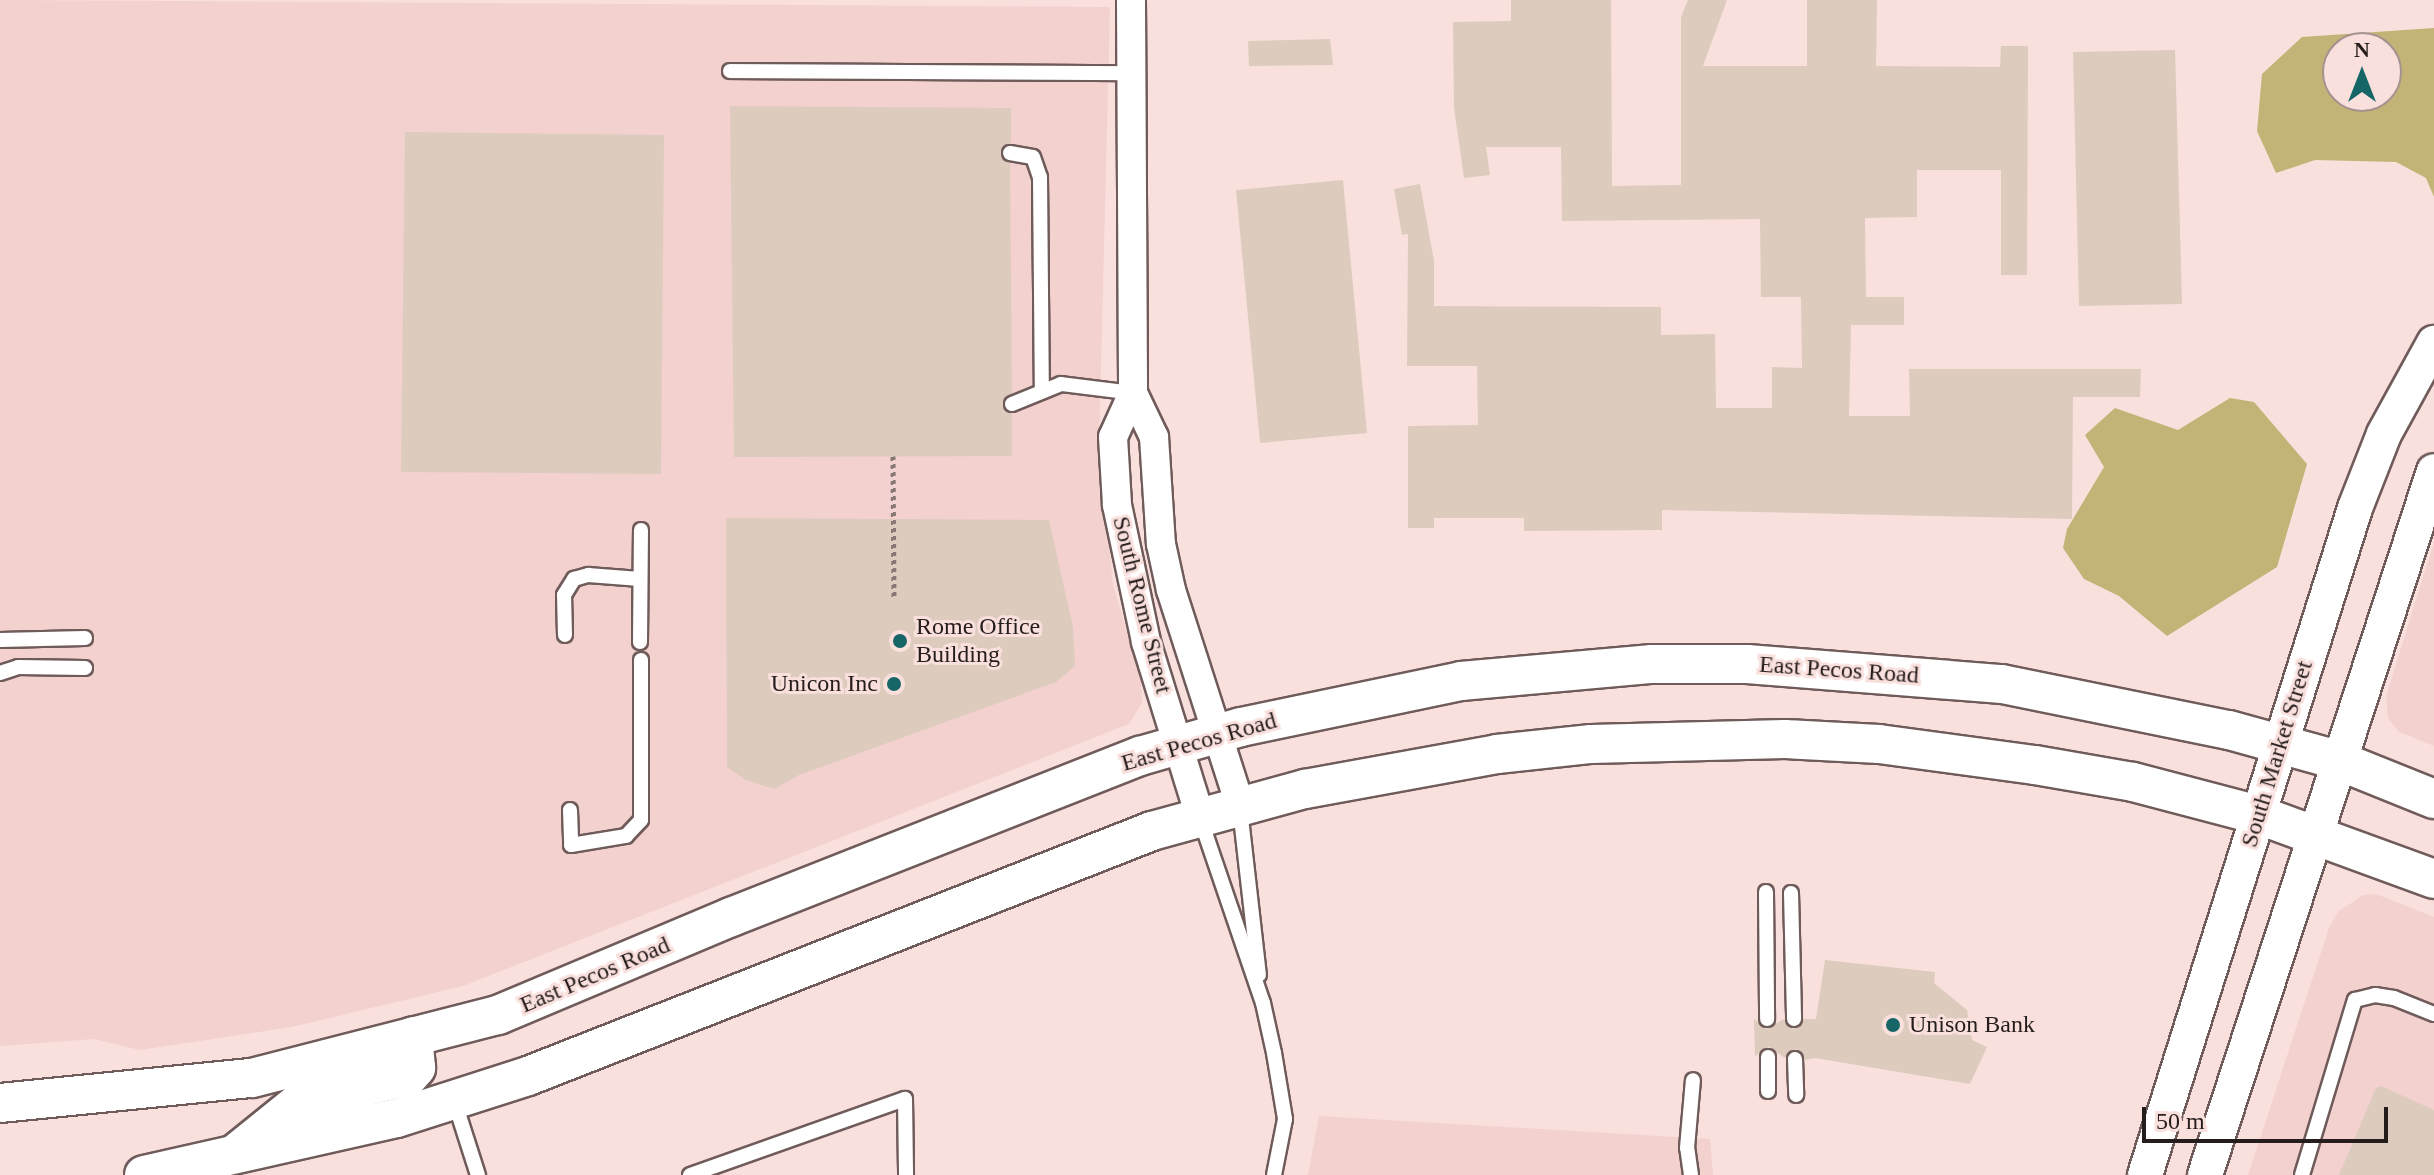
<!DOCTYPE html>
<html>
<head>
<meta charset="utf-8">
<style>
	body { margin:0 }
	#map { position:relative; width:2434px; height:1175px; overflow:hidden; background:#f9e0dd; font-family:Georgia,serif }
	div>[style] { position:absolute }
	.built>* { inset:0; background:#f2d1ce }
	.green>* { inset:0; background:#c4b376 }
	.building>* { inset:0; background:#ddcbbe }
	.path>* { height:5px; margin-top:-2.5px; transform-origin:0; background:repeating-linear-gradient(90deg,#877775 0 4px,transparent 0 8px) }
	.roads { filter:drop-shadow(2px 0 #6f5b59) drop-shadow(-2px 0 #6f5b59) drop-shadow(0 2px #6f5b59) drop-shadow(0 -2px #6f5b59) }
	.service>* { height:14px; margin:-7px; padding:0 7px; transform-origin:7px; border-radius:7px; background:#fff }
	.minor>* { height:28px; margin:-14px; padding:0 14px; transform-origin:14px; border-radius:14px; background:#fff }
	.tertiary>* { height:34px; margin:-17px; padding:0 17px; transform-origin:17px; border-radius:17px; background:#fff }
	.secondary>* { height:38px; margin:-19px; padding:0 19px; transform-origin:19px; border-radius:19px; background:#fff }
	.dots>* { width:22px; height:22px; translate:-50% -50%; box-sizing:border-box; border:4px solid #f9e0dd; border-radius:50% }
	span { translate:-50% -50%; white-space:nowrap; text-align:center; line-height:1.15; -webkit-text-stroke:6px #f9e0dd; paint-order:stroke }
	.street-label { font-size:24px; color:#251d1c }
	.poi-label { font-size:24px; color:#251d1c }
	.left { translate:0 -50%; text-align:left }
	.right { translate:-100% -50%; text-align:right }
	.north { position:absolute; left:2322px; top:32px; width:80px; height:80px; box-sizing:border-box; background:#f9e0dd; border:2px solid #a49290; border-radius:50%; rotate:0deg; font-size:22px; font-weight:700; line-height:32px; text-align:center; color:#251d1c }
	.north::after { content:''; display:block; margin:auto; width:28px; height:36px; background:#176667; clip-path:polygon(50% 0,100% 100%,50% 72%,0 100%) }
	.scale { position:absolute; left:2142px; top:1107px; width:246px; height:36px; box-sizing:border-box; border:4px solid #251d1c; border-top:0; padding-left:10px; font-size:24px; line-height:28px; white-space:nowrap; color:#251d1c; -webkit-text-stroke:6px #f9e0dd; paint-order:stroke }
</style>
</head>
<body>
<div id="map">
	<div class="built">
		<i style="clip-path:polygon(0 0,1110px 7px,1099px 450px,1113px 584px,1141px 682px,1142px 703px,1129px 724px,463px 986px,292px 1027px,140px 1050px,94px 1039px,0 1046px)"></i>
		<i style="clip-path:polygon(2434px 542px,2434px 746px,2399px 732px,2388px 718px,2386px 696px)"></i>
		<i style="clip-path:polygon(2376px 894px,2434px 917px,2434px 1175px,2248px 1175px,2329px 928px,2338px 912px,2363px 895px)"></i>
		<i style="clip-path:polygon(1319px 1116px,1710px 1139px,1713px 1175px,1308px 1175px)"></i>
	</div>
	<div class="green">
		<i style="clip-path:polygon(evenodd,2434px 28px,2434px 197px,2426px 178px,2396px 162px,2315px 160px,2276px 173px,2257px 131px,2262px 74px,2302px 37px,2434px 28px,2386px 48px,2386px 96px,2338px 96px,2338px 48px,2386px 48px)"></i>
		<i style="clip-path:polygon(2230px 398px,2254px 402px,2307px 464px,2277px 567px,2167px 636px,2119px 596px,2084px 579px,2063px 548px,2067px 529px,2104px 467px,2085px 435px,2115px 408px,2178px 430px)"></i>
	</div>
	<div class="building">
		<i style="clip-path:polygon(1511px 0,1611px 0,1612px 186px,1681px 185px,1681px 17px,1688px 0,1727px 0,1703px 66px,1807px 66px,1807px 0,1877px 0,1876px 66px,2000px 67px,2001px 46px,2028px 46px,2027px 275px,2001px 275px,2001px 170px,1917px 170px,1917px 217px,1865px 218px,1866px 297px,1904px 297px,1904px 325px,1851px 325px,1849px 416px,1910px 416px,1909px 369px,2141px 369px,2140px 397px,2073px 397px,2072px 519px,1662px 510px,1662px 530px,1524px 531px,1524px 518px,1434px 518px,1434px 528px,1408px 528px,1408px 426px,1478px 425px,1477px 366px,1407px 366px,1408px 234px,1402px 235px,1394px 189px,1420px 184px,1434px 261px,1434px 306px,1661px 307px,1661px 335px,1715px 334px,1716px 408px,1772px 408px,1772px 367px,1802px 368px,1801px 297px,1761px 297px,1760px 219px,1562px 221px,1561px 147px,1486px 147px,1490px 175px,1464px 178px,1454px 108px,1453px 22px,1511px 21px)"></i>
		<i style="clip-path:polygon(1330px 39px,1333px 65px,1249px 66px,1248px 41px)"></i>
		<i style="clip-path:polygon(2175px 50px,2182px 304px,2079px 306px,2073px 52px)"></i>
		<i style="clip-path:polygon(730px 106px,1011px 108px,1011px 143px,1000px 152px,1010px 163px,1012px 393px,1002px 403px,1012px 414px,1012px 456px,734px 457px)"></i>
		<i style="clip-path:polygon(405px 132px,664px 135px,661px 474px,401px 472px)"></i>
		<i style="clip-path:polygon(1343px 180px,1367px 433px,1260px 443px,1236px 190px)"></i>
		<i style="clip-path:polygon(726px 518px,1049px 520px,1073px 627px,1075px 666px,1056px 682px,799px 775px,774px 789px,746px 780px,727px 767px)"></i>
		<i style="clip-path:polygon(1825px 960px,1935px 972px,1934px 983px,1967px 1010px,1972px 1040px,1987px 1047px,1970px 1084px,1815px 1058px,1805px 1060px,1796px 1049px,1785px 1058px,1769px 1047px,1755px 1056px,1754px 1019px,1766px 1029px,1784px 1019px,1793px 1029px,1804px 1019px,1816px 1019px)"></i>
		<i style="clip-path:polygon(2381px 1086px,2434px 1110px,2434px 1175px,2339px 1175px,2376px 1088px)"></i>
	</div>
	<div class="path">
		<i style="left:893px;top:456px;width:141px;rotate:89.6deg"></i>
	</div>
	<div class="roads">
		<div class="service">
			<i style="left:730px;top:71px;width:401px;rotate:0.3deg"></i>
			<i style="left:1010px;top:153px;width:23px;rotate:10deg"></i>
			<i style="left:1033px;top:157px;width:21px;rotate:71deg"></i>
			<i style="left:1040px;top:177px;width:214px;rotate:89.5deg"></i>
			<i style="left:1012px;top:404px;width:53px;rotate:-22.2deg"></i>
			<i style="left:1061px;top:384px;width:73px;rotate:7.1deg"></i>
			<i style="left:565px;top:635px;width:40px;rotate:-91.4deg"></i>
			<i style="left:564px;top:595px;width:19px;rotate:-58deg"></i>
			<i style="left:574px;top:579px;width:15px;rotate:-16deg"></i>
			<i style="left:588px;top:575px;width:52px;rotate:4.4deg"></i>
			<i style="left:0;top:640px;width:85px;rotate:-1.3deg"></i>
			<i style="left:640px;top:642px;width:112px;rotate:-89.5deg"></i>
			<i style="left:0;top:673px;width:19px;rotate:-18deg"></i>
			<i style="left:18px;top:667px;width:67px;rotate:0.9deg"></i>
			<i style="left:1240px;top:809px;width:167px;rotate:83.5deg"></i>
			<i style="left:570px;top:810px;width:35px;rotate:88deg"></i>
			<i style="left:571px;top:845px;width:56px;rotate:-9.3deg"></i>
			<i style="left:626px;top:836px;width:22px;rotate:-47deg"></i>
			<i style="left:641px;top:820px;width:160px;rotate:-90deg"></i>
			<i style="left:1201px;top:821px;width:192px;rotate:71.2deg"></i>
			<i style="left:1263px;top:1003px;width:51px;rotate:77.6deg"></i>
			<i style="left:1274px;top:1053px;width:67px;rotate:80.5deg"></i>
			<i style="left:1285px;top:1119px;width:57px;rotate:101.1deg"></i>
			<i style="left:1766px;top:892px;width:127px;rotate:89.5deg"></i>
			<i style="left:1791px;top:893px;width:126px;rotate:88.6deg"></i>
			<i style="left:1768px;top:1057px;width:34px;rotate:90deg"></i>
			<i style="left:1795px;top:1059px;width:36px;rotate:88deg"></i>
			<i style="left:454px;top:1100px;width:79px;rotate:72.3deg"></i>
			<i style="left:690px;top:1175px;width:228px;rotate:-19.5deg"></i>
			<i style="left:905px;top:1099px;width:76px;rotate:89.2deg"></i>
			<i style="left:1691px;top:1175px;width:27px;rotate:-98deg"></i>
			<i style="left:1687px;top:1148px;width:68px;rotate:-85deg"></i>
			<i style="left:2302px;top:1175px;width:183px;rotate:-73.2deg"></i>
			<i style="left:2355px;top:1000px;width:21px;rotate:-14deg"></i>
			<i style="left:2375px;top:995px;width:19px;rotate:9deg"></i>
			<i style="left:2394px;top:998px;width:43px;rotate:21.8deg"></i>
		</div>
		<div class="minor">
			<i style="left:1131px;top:0;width:393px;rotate:89.7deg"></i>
			<i style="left:1133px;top:393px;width:49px;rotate:64.5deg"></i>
			<i style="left:1154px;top:437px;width:107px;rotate:86.3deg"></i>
			<i style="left:1161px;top:544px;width:47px;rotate:77.7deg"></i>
			<i style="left:1171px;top:590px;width:226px;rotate:72.2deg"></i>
			<i style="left:1133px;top:393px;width:48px;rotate:114.4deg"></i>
			<i style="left:1113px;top:437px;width:68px;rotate:86.6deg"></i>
			<i style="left:1117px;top:505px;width:140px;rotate:78deg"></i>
			<i style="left:1146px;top:642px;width:182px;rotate:72.8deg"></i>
		</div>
		<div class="tertiary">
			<i style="left:2145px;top:1175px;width:699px;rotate:-72.52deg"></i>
			<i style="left:2355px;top:508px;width:79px;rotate:-68.6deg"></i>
			<i style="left:2384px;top:434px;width:104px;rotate:-61.2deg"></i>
			<i style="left:2205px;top:1175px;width:740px;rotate:-71.98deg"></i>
		</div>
		<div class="secondary">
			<i style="left:0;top:1103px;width:253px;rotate:-5.7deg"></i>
			<i style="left:252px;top:1078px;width:254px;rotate:-14.4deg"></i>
			<i style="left:498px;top:1015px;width:253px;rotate:-22.8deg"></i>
			<i style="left:731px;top:917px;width:440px;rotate:-21.5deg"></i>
			<i style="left:1140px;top:756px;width:105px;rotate:-16deg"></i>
			<i style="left:1241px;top:727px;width:225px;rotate:-11.8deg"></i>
			<i style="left:1461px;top:681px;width:192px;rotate:-5.1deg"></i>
			<i style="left:1652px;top:664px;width:95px"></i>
			<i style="left:1747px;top:664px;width:256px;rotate:4.5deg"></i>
			<i style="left:2002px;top:684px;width:232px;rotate:11.5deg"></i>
			<i style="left:2229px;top:730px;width:112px;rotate:15.5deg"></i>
			<i style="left:2337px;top:760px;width:105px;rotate:21.9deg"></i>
			<i style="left:236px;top:1153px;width:80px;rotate:-38.9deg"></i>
			<i style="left:298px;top:1103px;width:114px;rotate:-13.7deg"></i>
			<i style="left:409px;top:1076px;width:11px;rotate:-49deg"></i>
			<i style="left:416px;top:1068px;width:32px;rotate:-95deg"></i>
			<i style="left:144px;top:1175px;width:259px;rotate:-12.7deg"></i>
			<i style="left:397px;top:1118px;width:138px;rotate:-17.8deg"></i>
			<i style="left:528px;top:1076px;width:670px;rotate:-21.44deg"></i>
			<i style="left:1152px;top:831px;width:159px;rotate:-15.4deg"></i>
			<i style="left:1305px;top:789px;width:195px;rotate:-10.3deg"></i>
			<i style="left:1497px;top:754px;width:95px;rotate:-6.1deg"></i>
			<i style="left:1591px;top:744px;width:194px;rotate:-1.5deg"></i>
			<i style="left:1785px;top:739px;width:94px;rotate:3deg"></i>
			<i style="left:1879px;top:744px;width:157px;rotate:7.7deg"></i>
			<i style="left:2035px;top:765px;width:99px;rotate:9.8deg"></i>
			<i style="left:2133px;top:782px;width:130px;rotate:14.7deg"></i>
			<i style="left:2259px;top:815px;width:186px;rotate:20.1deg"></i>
		</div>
	</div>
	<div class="dots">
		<i style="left:900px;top:641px;background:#176667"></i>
		<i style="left:894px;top:684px;background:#176667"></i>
		<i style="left:1893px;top:1025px;background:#176667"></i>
	</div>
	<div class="street-label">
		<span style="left:1142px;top:605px;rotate:76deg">South Rome Street</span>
		<span style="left:1839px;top:670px;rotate:4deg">East Pecos Road</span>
		<span style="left:1199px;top:742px;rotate:-16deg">East Pecos Road</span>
		<span style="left:2277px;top:754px;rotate:-73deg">South Market Street</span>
		<span style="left:595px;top:975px;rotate:-23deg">East Pecos Road</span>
	</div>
	<div class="poi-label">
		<span class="left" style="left:916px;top:641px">Rome Office<br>Building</span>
		<span class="right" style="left:878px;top:684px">Unicon Inc</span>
		<span class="left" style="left:1909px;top:1025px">Unison Bank</span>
	</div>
	<div class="north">N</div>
	<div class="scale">50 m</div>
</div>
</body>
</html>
